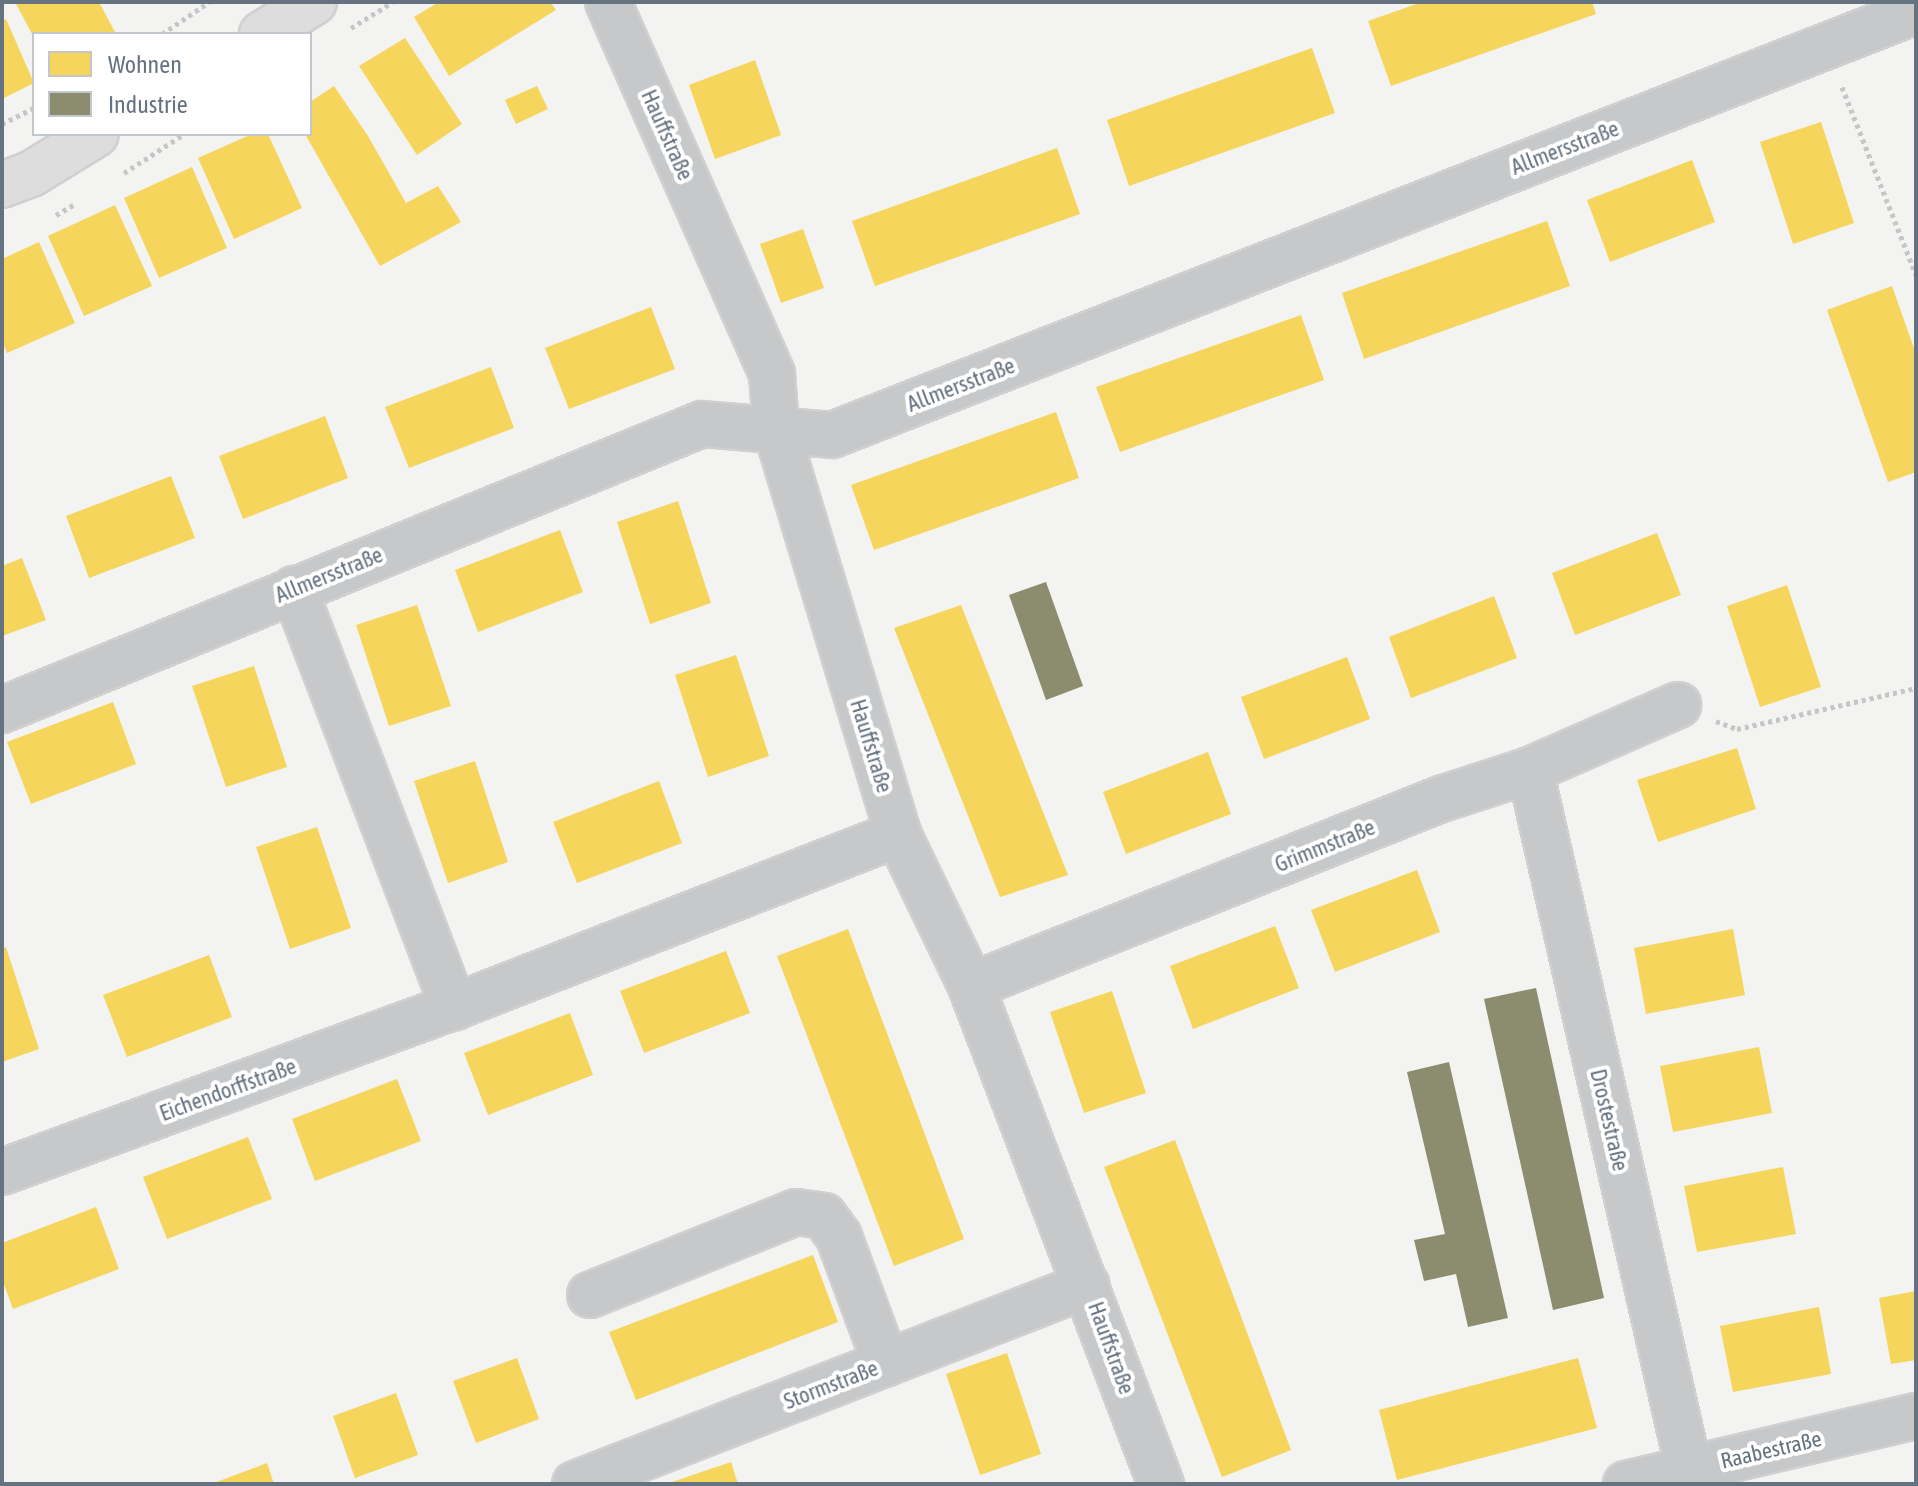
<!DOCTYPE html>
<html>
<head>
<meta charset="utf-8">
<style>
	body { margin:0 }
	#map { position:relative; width:1918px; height:1486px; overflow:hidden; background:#f3f3f1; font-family:"Asap Condensed",sans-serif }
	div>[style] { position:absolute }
	.homes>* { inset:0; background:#f6d55c }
	.industry>* { inset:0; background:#8c8c6e }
	.path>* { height:5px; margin-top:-2.5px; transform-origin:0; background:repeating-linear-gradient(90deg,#c5c6c6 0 4px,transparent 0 8px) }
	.roads { filter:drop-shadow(2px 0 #d0d0d1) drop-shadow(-2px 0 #d0d0d1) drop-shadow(0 2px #d0d0d1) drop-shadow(0 -2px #d0d0d1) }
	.minor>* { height:44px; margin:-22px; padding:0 22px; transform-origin:22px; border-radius:22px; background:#c7c8c9 }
	.major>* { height:44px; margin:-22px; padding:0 22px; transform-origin:22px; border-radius:22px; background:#ddd }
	span { translate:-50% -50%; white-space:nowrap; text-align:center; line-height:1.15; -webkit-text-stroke:8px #fff; paint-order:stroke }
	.street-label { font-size:22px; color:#65727f }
	.frame { position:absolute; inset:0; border:4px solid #65727f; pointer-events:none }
	.legend { position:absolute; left:32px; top:32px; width:280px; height:104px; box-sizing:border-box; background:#fff; border:2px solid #c1c7cc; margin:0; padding:10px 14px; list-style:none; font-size:24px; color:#65727f }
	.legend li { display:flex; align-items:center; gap:16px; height:40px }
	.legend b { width:40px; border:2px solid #c1c7cc }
</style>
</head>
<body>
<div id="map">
	<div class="homes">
		<i style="clip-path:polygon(15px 2px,99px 2px,116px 34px,32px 34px)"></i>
		<i style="clip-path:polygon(439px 2px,550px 2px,556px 10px,449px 76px,414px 17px)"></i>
		<i style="clip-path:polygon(1422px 2px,1592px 2px,1596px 14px,1391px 86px,1368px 21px)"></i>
		<i style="clip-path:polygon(6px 19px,34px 83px,2px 99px,2px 21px)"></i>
		<i style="clip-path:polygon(405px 38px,462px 124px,417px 155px,359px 66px)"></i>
		<i style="clip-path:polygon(1312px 48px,1335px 113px,1129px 186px,1107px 120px)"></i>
		<i style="clip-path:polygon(755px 60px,781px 135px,715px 159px,689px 85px)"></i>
		<i style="clip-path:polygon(334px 86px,368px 136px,406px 203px,438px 186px,461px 222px,380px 266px,305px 134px,310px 134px,310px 102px)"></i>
		<i style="clip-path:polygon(537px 86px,548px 109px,516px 124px,505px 100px)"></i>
		<i style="clip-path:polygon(1821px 122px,1854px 223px,1793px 244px,1760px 142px)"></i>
		<i style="clip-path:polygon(252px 134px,268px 134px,302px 208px,234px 239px,198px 158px)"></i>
		<i style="clip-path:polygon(1057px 148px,1080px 214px,875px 286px,852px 221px)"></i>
		<i style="clip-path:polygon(1692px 160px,1715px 222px,1610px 262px,1587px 200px)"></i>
		<i style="clip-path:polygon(192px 167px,227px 248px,159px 278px,124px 198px)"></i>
		<i style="clip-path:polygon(115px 205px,152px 286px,84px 316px,48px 236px)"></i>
		<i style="clip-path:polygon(1547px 221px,1570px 286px,1364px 359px,1342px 293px)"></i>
		<i style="clip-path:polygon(803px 229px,824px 288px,781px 303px,760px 244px)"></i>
		<i style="clip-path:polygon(39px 242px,75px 323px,7px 353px,2px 341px,2px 259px)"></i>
		<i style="clip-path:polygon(1892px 286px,1916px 354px,1916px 472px,1888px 482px,1827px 310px)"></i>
		<i style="clip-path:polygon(651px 307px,675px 369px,569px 409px,545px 348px)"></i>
		<i style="clip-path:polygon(1301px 315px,1324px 380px,1120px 452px,1096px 387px)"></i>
		<i style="clip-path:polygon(491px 367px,514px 428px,409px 468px,385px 407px)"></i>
		<i style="clip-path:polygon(1056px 412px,1079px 478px,874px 550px,851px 485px)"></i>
		<i style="clip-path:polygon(325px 416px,348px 478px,243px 519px,219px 456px)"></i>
		<i style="clip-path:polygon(171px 476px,195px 538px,89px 578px,66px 516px)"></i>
		<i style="clip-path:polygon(678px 501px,711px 603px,650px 624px,617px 522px)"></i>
		<i style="clip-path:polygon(560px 530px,583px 592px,478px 632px,455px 570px)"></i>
		<i style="clip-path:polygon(1657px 533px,1681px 595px,1575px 635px,1552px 573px)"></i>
		<i style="clip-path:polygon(22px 558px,46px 620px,2px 636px,2px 566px)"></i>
		<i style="clip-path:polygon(1787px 585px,1821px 687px,1760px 707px,1727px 606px)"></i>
		<i style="clip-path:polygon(1494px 596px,1517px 658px,1411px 698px,1389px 637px)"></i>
		<i style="clip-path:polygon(417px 605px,451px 706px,389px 726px,356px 625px)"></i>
		<i style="clip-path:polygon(961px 605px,1068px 875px,1000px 897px,894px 628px)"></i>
		<i style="clip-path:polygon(736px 655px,769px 756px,708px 777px,675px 675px)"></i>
		<i style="clip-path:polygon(1347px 657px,1370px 719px,1264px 759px,1241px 697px)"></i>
		<i style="clip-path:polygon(254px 666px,287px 767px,226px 787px,192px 686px)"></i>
		<i style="clip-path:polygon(113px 702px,136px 764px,31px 804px,7px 742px)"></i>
		<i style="clip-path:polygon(1737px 748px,1756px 809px,1658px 842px,1637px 780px)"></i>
		<i style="clip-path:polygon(1208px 752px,1231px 814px,1126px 854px,1103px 792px)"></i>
		<i style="clip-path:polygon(475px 761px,508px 862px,448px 883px,414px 781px)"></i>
		<i style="clip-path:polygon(659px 781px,682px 843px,577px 883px,553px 822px)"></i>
		<i style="clip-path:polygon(317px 827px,351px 928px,290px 949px,256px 847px)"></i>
		<i style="clip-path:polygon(1417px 870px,1440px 932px,1335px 972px,1311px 910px)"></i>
		<i style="clip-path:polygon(1275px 926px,1299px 988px,1193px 1029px,1170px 966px)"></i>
		<i style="clip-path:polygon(848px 929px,964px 1239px,894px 1266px,777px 956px)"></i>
		<i style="clip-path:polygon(1733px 929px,1745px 995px,1646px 1014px,1634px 948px)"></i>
		<i style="clip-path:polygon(6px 947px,39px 1049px,2px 1062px,2px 949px)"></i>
		<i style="clip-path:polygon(726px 951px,750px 1013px,644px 1053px,620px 991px)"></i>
		<i style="clip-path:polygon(209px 955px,232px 1017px,127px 1057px,103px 995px)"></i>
		<i style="clip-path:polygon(1112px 991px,1146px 1093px,1084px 1113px,1050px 1012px)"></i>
		<i style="clip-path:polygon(570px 1013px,593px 1075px,488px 1115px,464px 1053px)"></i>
		<i style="clip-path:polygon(1759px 1047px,1772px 1113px,1673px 1132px,1660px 1066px)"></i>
		<i style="clip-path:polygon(397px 1079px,421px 1141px,315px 1181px,292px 1119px)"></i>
		<i style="clip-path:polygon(248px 1137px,272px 1199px,167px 1239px,143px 1177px)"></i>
		<i style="clip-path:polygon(1175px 1140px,1291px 1450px,1222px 1477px,1104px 1167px)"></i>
		<i style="clip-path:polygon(1783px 1167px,1796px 1234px,1697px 1252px,1684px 1186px)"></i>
		<i style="clip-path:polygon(96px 1207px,119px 1269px,13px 1309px,2px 1279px,2px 1243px)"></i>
		<i style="clip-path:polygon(813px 1255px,838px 1322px,636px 1400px,609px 1332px)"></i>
		<i style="clip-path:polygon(1916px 1291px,1916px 1360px,1891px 1364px,1879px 1298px)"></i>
		<i style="clip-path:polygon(1819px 1307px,1831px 1374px,1733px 1392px,1720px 1326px)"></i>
		<i style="clip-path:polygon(1007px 1353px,1041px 1454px,980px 1475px,946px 1374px)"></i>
		<i style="clip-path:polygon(517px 1358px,539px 1419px,476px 1443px,453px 1381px)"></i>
		<i style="clip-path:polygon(1578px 1358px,1597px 1428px,1397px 1480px,1379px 1410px)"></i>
		<i style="clip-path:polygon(396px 1393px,418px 1455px,355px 1478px,333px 1416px)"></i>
		<i style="clip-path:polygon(731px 1462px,738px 1484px,669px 1484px,669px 1483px)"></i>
		<i style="clip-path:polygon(267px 1463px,274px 1484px,211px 1484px)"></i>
	</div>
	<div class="industry">
		<i style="clip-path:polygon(1046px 582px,1083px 686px,1046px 700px,1009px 595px)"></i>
		<i style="clip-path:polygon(1536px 988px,1604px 1298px,1553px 1310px,1484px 999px)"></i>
		<i style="clip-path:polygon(1449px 1062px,1508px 1318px,1468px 1327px,1456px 1274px,1424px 1281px,1414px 1240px,1445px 1234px,1407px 1072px)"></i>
	</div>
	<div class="path">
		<i style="left:351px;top:28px;width:49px;rotate:-31.8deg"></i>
		<i style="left:162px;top:34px;width:57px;rotate:-34.2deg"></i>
		<i style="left:1842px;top:87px;width:202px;rotate:68.5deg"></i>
		<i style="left:2px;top:124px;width:36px;rotate:-27deg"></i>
		<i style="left:124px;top:173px;width:72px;rotate:-33deg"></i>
		<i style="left:56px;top:215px;width:22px;rotate:-30deg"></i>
		<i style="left:1716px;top:721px;width:22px;rotate:21deg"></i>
		<i style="left:1737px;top:729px;width:184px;rotate:-12.9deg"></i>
	</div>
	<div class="roads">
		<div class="minor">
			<i style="left:608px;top:2px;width:407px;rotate:66.2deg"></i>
			<i style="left:772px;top:374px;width:55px;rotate:85.8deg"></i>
			<i style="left:776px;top:429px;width:423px;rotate:73.2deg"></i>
			<i style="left:898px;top:834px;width:169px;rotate:64.3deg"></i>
			<i style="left:971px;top:986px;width:533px;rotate:69.12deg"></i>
			<i style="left:294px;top:589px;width:448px;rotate:69.1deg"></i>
			<i style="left:2px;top:710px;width:756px;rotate:-22.22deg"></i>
			<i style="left:702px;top:424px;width:130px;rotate:4.8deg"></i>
			<i style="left:832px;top:435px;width:1164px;rotate:-21.36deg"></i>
			<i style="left:1530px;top:770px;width:718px;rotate:77.2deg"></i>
			<i style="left:971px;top:986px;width:506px;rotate:-21.7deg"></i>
			<i style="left:1441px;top:799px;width:94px;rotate:-18deg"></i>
			<i style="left:1530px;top:770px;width:162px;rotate:-23.7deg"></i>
			<i style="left:2px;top:1172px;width:481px;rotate:-20.1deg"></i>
			<i style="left:454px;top:1007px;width:477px;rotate:-21.3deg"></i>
			<i style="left:590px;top:1295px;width:222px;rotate:-21.9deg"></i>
			<i style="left:796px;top:1212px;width:28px;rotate:8deg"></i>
			<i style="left:824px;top:1216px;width:26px;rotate:54deg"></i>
			<i style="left:839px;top:1237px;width:135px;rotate:69.7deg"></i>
			<i style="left:575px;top:1484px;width:549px;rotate:-21.24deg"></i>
			<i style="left:1626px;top:1484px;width:298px;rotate:-13.2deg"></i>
		</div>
		<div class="major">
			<i style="left:262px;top:34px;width:61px;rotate:-31.6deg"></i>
			<i style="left:2px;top:185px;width:31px;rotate:-21deg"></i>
			<i style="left:31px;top:174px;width:76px;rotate:-31.6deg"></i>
		</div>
	</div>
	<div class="street-label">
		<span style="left:667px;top:135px;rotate:66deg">Hauffstraße</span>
		<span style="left:1565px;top:148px;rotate:-21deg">Allmersstraße</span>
		<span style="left:961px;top:385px;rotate:-21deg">Allmersstraße</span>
		<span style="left:329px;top:575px;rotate:-22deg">Allmersstraße</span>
		<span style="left:871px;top:746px;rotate:73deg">Hauffstraße</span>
		<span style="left:1325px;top:846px;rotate:-22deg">Grimmstraße</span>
		<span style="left:228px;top:1090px;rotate:-20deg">Eichendorffstraße</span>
		<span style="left:1609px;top:1120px;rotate:77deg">Drostestraße</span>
		<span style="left:1111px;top:1348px;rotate:70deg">Hauffstraße</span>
		<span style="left:831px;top:1385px;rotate:-21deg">Stormstraße</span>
		<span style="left:1771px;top:1450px;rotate:-13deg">Raabestraße</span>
	</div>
	<div class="frame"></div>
	<ul class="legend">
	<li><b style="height:22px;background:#f6d55c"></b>Wohnen</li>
	<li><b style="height:22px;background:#8c8c6e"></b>Industrie</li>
	</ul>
</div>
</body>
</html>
